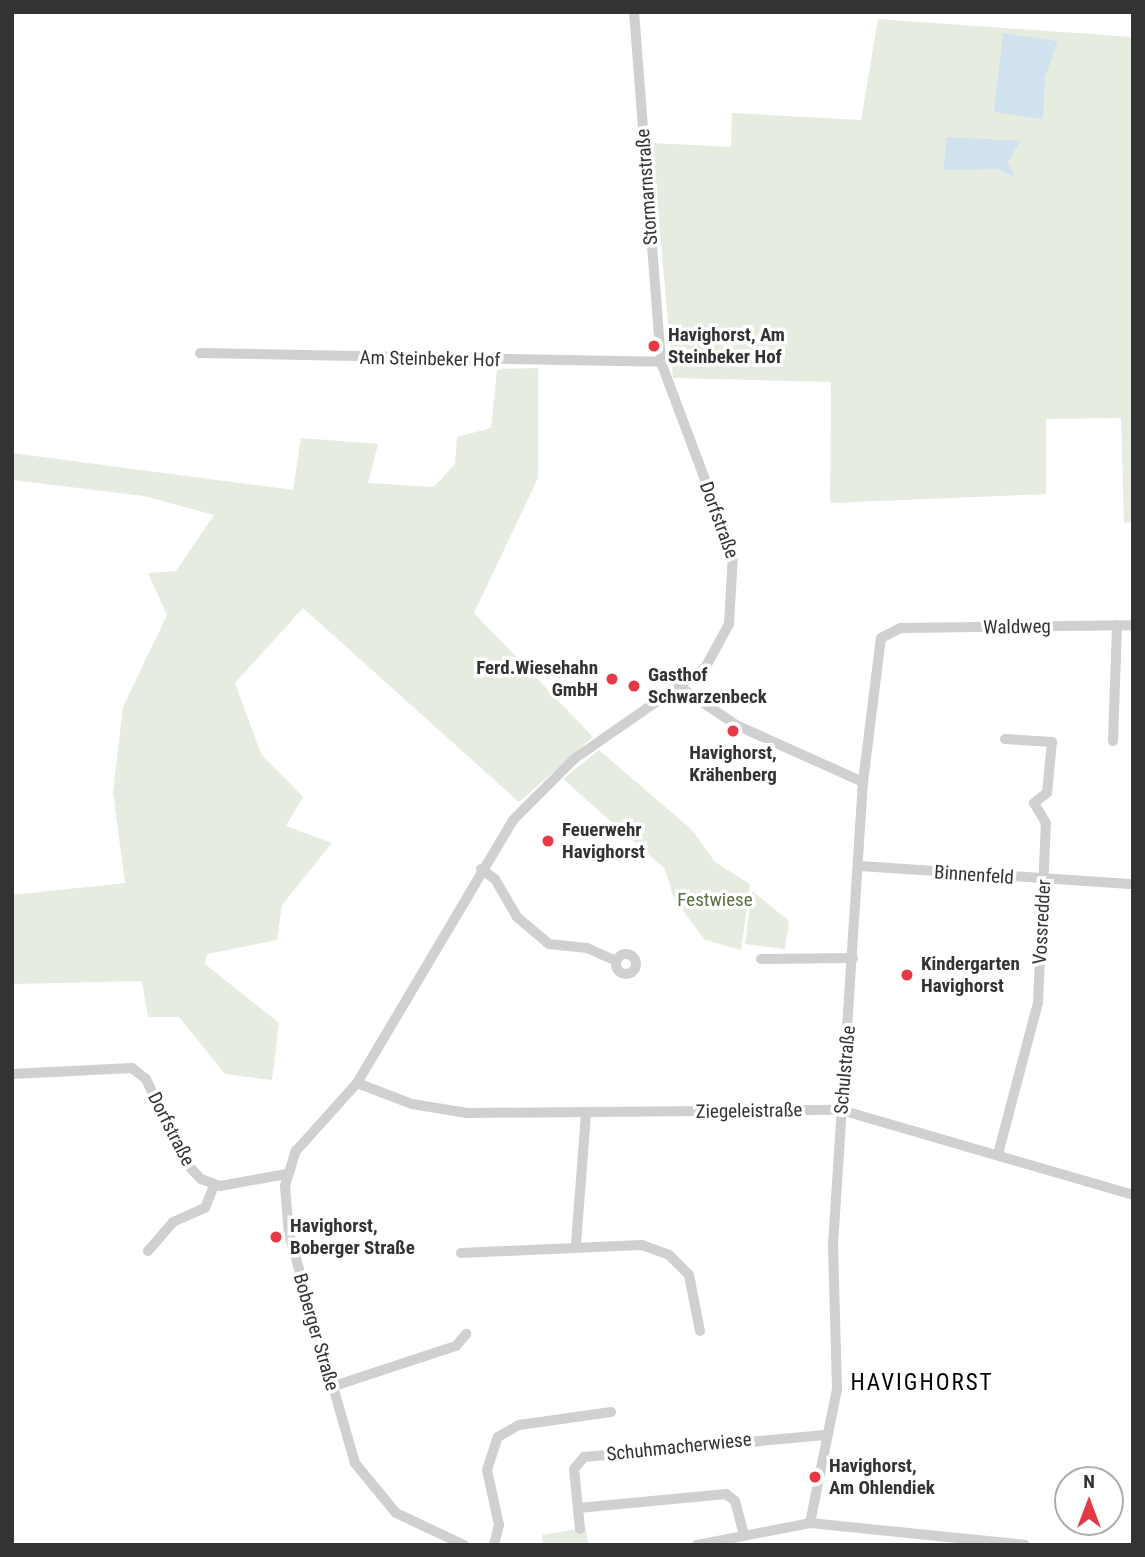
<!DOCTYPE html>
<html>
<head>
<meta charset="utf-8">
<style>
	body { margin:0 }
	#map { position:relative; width:1145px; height:1557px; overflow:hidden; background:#fff; font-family:"Roboto Condensed",sans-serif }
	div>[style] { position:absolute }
	.green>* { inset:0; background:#e6ecdf }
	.water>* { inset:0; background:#cfe2ee }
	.minor>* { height:10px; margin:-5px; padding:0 5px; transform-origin:5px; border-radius:5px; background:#d0d0d0 }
	.minor>.ring { margin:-5px; padding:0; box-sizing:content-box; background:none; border:10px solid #d0d0d0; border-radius:50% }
	.dots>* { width:19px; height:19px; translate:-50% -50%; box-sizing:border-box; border:4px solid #fff; border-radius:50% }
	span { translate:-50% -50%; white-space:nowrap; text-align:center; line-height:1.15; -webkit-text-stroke:7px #fff; paint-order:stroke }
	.street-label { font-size:19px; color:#333 }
	.poi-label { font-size:19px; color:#333; font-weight:700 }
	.left { translate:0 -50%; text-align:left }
	.right { translate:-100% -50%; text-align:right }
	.park-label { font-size:19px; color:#56703f }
	.quarter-label { font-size:23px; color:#000; letter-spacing:2px }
	.frame { position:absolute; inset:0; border:14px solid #333; pointer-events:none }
	.north { position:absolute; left:1054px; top:1466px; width:70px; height:70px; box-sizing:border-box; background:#fff; border:2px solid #adadad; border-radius:50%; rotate:0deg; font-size:19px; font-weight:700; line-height:28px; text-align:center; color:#333 }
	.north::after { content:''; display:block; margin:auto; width:24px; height:32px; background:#e63946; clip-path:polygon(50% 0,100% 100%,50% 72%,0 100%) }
</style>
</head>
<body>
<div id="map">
	<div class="green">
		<i style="clip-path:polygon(evenodd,878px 19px,1133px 37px,1133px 522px,1124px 523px,1121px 418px,1046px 419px,1046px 494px,830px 503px,831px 382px,673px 378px,652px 143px,731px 147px,732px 113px,861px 120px,878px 19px,1003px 34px,1058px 41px,1045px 78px,1003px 34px,878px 19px,1021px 141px,1008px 162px,1013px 176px,996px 169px,1021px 141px)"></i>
		<i style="clip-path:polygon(538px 368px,538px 478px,474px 613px,593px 737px,519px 802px,303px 608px,235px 683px,261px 754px,303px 797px,286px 826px,332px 843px,282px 905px,277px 940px,207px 954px,205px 964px,279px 1023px,272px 1080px,225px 1074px,179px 1017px,148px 1017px,142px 981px,12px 984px,12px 895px,125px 883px,113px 792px,123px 707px,167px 615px,148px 573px,176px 571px,214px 515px,144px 496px,12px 480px,12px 453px,293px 490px,301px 438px,378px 444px,368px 483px,434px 487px,455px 464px,457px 437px,491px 428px,497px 369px)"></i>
		<i style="clip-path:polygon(599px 750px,692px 830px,715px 862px,750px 884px,741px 950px,705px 940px,674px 899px,665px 869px,563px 779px)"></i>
		<i style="clip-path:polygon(752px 891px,789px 921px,785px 949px,745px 944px)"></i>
		<i style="clip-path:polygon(586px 1528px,588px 1545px,543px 1545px,542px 1535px)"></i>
	</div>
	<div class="water">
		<i style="clip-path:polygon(1003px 33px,1058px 41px,1045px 78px,1043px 119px,994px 112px)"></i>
		<i style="clip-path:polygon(947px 137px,1021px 141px,1008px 162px,1015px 177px,996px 169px,943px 170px)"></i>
	</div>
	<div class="minor">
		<i style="left:200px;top:353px;width:461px;rotate:1.1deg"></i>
		<i style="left:680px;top:687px;width:68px;rotate:34.2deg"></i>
		<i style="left:736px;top:725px;width:139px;rotate:24.2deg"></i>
		<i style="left:1113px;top:741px;width:116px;rotate:-88deg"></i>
		<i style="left:860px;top:866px;width:270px;rotate:3.8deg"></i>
		<i style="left:481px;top:869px;width:17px;rotate:36deg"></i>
		<i style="left:495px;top:879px;width:44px;rotate:59.9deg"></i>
		<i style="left:517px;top:917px;width:42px;rotate:40.2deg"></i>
		<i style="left:549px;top:944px;width:38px;rotate:6deg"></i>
		<i style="left:587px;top:948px;width:32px;rotate:24deg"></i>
		<i class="ring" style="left:616px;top:954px;width:10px;height:10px"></i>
		<i style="left:761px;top:959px;width:92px;rotate:-0.6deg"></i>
		<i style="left:12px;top:1074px;width:120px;rotate:-2.9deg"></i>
		<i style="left:132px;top:1068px;width:18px;rotate:38deg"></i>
		<i style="left:146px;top:1079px;width:92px;rotate:64.8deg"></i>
		<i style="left:185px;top:1162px;width:23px;rotate:47deg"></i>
		<i style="left:201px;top:1179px;width:20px;rotate:20deg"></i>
		<i style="left:220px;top:1186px;width:68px;rotate:-10.2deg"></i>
		<i style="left:357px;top:1083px;width:59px;rotate:20.9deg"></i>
		<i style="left:412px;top:1104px;width:56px;rotate:9.3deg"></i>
		<i style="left:467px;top:1113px;width:374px;rotate:-0.5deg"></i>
		<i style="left:841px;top:1110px;width:304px;rotate:16.2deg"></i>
		<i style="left:998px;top:1154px;width:156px;rotate:-75.2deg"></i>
		<i style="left:1038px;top:1003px;width:180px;rotate:-87.5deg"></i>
		<i style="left:1046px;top:823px;width:23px;rotate:-121deg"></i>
		<i style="left:1034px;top:803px;width:16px;rotate:-38deg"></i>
		<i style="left:1047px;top:793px;width:51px;rotate:-84.4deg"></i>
		<i style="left:1052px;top:742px;width:47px;rotate:-176.3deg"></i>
		<i style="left:576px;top:1244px;width:131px;rotate:-85.6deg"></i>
		<i style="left:148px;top:1251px;width:38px;rotate:-49deg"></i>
		<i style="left:173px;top:1222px;width:35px;rotate:-24deg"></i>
		<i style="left:205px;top:1208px;width:24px;rotate:-68deg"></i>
		<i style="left:461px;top:1253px;width:181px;rotate:-2.5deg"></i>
		<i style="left:642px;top:1245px;width:29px;rotate:20deg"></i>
		<i style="left:669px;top:1255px;width:28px;rotate:45deg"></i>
		<i style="left:689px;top:1275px;width:57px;rotate:78.9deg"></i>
		<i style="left:331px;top:1387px;width:132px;rotate:-18.2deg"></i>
		<i style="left:456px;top:1346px;width:16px;rotate:-50deg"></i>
		<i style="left:578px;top:1508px;width:149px;rotate:-5.4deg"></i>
		<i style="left:726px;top:1494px;width:11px;rotate:38deg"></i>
		<i style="left:735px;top:1501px;width:34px;rotate:75deg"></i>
		<i style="left:810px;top:1523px;width:137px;rotate:-78.6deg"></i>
		<i style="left:837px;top:1389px;width:144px;rotate:-91.6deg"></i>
		<i style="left:833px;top:1245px;width:464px;rotate:-86.3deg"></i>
		<i style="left:863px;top:782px;width:145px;rotate:-82.9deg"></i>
		<i style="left:881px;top:638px;width:22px;rotate:-27deg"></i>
		<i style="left:901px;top:628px;width:232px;rotate:-0.7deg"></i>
		<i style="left:580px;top:1529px;width:60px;rotate:-95.7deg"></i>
		<i style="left:574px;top:1469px;width:16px;rotate:-50deg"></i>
		<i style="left:584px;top:1457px;width:245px;rotate:-5.2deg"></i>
		<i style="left:464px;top:1545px;width:75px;rotate:-154.8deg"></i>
		<i style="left:396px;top:1513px;width:65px;rotate:-129.4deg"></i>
		<i style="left:355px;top:1463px;width:237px;rotate:-106.1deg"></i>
		<i style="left:289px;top:1235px;width:49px;rotate:-94.7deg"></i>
		<i style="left:285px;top:1186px;width:37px;rotate:-73deg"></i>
		<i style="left:296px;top:1151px;width:91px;rotate:-48.1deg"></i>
		<i style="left:357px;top:1083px;width:306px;rotate:-59.3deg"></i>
		<i style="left:513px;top:820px;width:86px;rotate:-45deg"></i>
		<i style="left:574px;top:759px;width:160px;rotate:-34.8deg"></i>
		<i style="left:705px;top:668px;width:50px;rotate:-61.4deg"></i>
		<i style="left:729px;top:624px;width:70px;rotate:-86.7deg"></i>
		<i style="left:733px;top:554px;width:205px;rotate:-110.6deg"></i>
		<i style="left:661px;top:362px;width:351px;rotate:-94.4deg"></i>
		<i style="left:494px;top:1545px;width:21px;rotate:-76deg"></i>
		<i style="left:499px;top:1525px;width:56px;rotate:-102.3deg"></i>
		<i style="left:487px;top:1470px;width:35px;rotate:-72deg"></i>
		<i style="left:498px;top:1437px;width:24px;rotate:-30deg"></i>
		<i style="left:519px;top:1425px;width:93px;rotate:-8deg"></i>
		<i style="left:697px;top:1545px;width:115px;rotate:-11deg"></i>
		<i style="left:810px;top:1523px;width:216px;rotate:5.8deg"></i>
	</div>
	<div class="dots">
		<i style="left:654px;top:346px;background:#e63946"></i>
		<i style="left:612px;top:679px;background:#e63946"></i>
		<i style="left:634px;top:686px;background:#e63946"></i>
		<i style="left:733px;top:731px;background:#e63946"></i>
		<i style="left:548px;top:841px;background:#e63946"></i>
		<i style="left:907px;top:975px;background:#e63946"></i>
		<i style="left:276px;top:1237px;background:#e63946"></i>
		<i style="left:815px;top:1477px;background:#e63946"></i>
	</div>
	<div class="street-label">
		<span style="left:647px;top:187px;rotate:-94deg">Stormarnstraße</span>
		<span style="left:430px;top:359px;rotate:1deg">Am Steinbeker Hof</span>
		<span style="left:719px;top:520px;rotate:70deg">Dorfstraße</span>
		<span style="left:1017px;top:627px;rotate:-1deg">Waldweg</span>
		<span style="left:974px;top:875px;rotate:4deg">Binnenfeld</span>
		<span style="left:1042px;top:922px;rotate:-87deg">Vossredder</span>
		<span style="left:845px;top:1070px;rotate:-85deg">Schulstraße</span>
		<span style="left:749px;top:1111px;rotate:-1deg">Ziegeleistraße</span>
		<span style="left:171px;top:1129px;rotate:63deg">Dorfstraße</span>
		<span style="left:316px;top:1332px;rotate:74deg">Boberger Straße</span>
		<span style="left:679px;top:1447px;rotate:-6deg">Schuhmacherwiese</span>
	</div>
	<div class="poi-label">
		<span class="left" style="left:668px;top:346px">Havighorst, Am<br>Steinbeker Hof</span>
		<span class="right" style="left:598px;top:679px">Ferd.Wiesehahn<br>GmbH</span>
		<span class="left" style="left:648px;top:686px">Gasthof<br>Schwarzenbeck</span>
		<span style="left:733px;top:764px">Havighorst,<br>Krähenberg</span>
		<span class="left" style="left:562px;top:841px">Feuerwehr<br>Havighorst</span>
		<span class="left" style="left:921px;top:975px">Kindergarten<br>Havighorst</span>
		<span class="left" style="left:290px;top:1237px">Havighorst,<br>Boberger Straße</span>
		<span class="left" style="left:829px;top:1477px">Havighorst,<br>Am Ohlendiek</span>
	</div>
	<div class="park-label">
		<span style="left:715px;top:900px">Festwiese</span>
	</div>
	<div class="quarter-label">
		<span style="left:922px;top:1383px">HAVIGHORST</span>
	</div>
	<div class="frame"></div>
	<div class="north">N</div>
</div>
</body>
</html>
